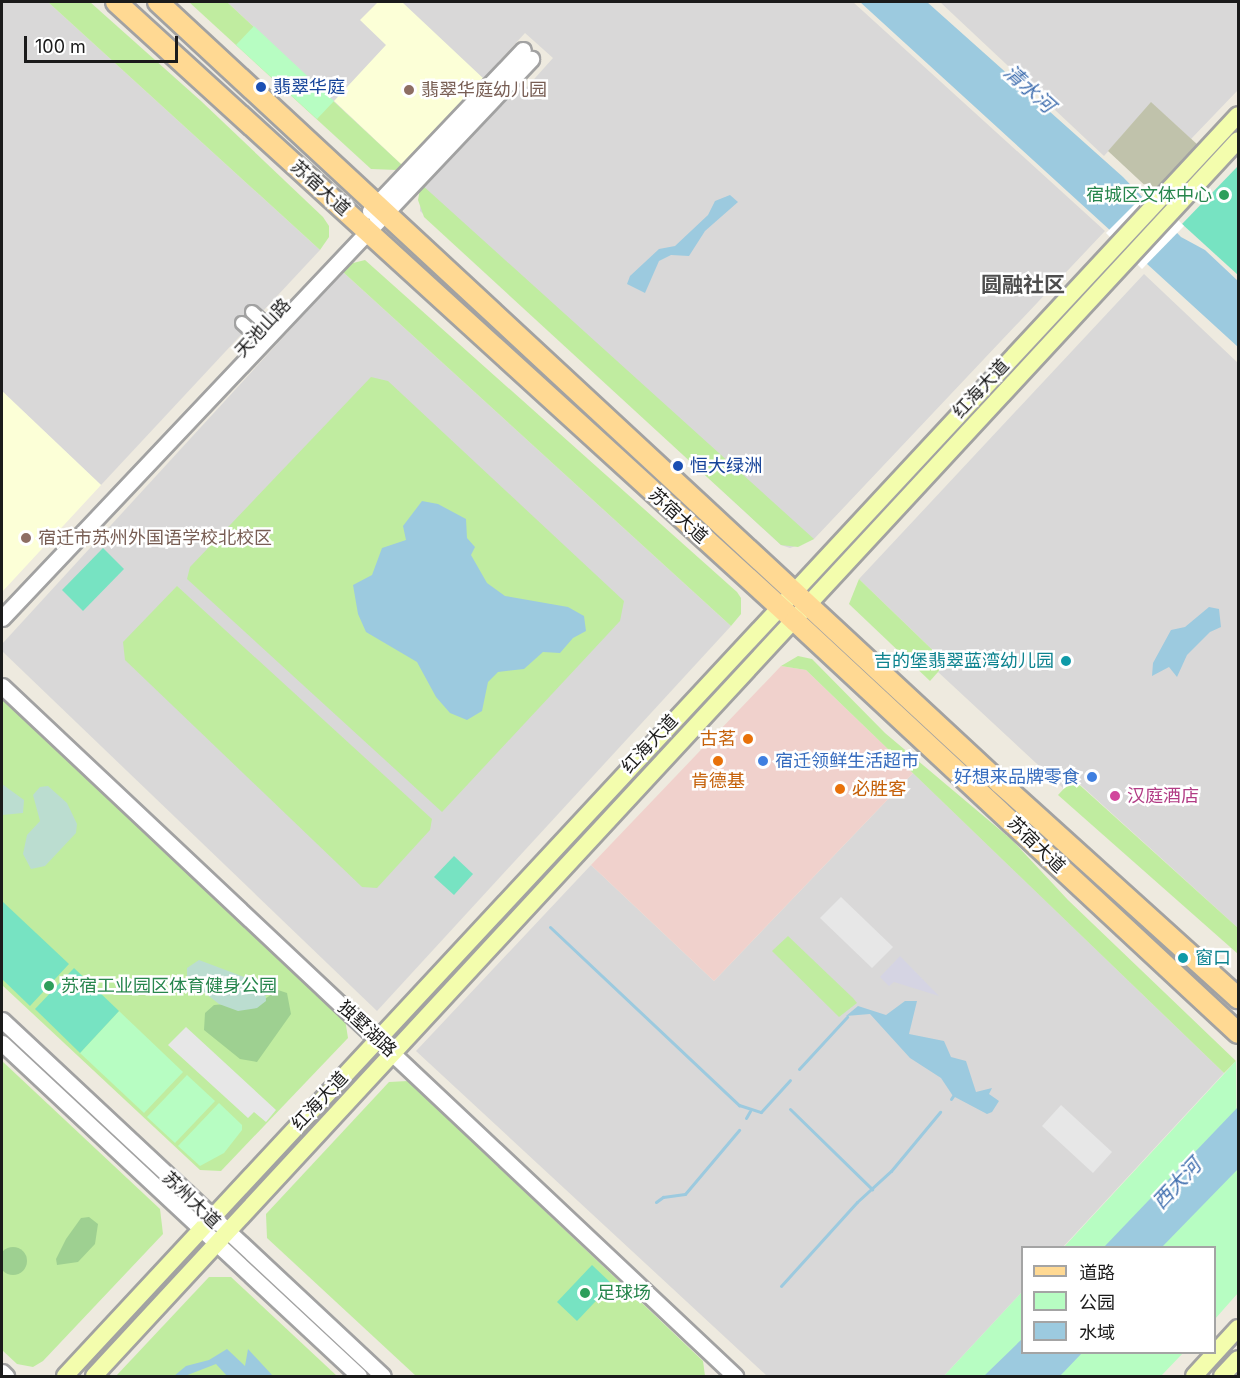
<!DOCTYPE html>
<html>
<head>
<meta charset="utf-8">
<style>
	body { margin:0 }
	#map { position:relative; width:1240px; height:1378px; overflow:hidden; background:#eeeadf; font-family:Inter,"Noto Sans SC",sans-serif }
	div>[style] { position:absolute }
	.residential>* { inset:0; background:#d9d8d8 }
	.commercial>* { inset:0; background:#f0d1cc }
	.education>* { inset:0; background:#fcffd7 }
	.construction>* { inset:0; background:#c0c2ab }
	.grass>* { inset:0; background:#c0eca0 }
	.forest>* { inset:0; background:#9ed091 }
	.round { border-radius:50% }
	.wetland>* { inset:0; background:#bbddd0 }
	.park>* { inset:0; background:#b7fdc2 }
	.pitch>* { inset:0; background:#77e3c2 }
	.parking>* { inset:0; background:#e7e7e7 }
	.plaza>* { inset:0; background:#d5d4e3 }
	.water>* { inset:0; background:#9ccadf }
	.pier>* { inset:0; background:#fff }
	.stream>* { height:3px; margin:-1.5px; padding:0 1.5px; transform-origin:1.5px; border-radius:1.5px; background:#9ccadf }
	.roads { filter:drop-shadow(2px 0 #a2a2a2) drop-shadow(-2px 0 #a2a2a2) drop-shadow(0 2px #a2a2a2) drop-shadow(0 -2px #a2a2a2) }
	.minor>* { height:12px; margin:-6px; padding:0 6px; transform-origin:6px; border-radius:6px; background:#fff }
	.tertiary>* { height:15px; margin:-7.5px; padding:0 7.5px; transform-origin:7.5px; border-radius:7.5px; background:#fff }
	.secondary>* { height:16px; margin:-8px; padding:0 8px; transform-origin:8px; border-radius:8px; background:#f3fdad }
	.primary>* { height:20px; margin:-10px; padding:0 10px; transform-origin:10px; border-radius:10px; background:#ffd993 }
	.dots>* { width:16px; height:16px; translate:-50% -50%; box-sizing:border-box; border:3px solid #fff; border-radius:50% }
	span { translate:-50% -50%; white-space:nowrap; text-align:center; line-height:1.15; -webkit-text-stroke:5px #fff; paint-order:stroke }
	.transit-label { font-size:18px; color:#164399 }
	.left { translate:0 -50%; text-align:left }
	.education-label { font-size:18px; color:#785e54 }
	.street-label { font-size:18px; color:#1b1b1b }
	.leisure-label { font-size:18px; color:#27864d }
	.right { translate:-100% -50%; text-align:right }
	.culture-label { font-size:18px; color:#0d838f }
	.food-label { font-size:18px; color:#c56008 }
	.shop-label { font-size:18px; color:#366cbe }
	.hotel-label { font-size:18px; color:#b23c85 }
	.water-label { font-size:20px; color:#4270b0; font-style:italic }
	.quarter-label { font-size:21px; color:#4e4e4e; font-weight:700 }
	.frame { position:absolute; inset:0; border:3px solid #1b1b1b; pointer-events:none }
	.legend { position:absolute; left:1021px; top:1246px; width:195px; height:108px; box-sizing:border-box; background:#fff; border:2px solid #a4a4a4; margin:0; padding:8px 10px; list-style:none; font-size:18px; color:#1b1b1b }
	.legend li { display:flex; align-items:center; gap:12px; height:30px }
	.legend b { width:30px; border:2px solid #a4a4a4 }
	.scale { position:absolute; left:24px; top:36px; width:154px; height:27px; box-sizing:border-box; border:3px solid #1b1b1b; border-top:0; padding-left:8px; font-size:18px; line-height:21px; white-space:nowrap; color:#1b1b1b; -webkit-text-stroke:4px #fff; paint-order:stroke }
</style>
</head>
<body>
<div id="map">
	<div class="residential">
		<i style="clip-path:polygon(2px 2px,48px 2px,320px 250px,101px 485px,2px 391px)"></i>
		<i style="clip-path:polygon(227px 2px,853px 2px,1105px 231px,814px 539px,790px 548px,781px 545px,420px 211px,421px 184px,508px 94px,527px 87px,553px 58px,525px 33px,403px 166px)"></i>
		<i style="clip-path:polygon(940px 2px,1238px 2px,1238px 90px,1191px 139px,1151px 103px,1104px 156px)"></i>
		<i style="clip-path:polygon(343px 272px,731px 626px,377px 1011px,2px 651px,2px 644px)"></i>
		<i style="clip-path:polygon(1144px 274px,1238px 363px,1238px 928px,1074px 779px,1064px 789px,938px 672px,946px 663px,859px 579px)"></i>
		<i style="clip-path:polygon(913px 773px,1224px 1073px,1063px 1247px,1022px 1248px,1022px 1292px,944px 1376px,767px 1376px,416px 1051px,591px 865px,714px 981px)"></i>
	</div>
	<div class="commercial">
		<i style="clip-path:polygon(781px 666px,806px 670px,913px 773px,714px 981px,591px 865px)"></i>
	</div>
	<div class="education">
		<i style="clip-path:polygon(378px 2px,402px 2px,485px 80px,403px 166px,334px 101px,386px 45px,360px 20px)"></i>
		<i style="clip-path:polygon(2px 391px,101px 485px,2px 592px)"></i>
	</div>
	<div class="construction">
		<i style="clip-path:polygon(1151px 102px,1199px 146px,1152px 192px,1108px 151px)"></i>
	</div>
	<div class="grass">
		<i style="clip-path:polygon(48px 2px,90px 2px,201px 101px,323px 217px,329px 226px,329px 237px,320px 250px)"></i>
		<i style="clip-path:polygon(189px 2px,227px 2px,403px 166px,397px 170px,371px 169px)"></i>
		<i style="clip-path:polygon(421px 184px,814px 539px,798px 547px,781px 545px,424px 217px,418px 200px)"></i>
		<i style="clip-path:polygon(365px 260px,737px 592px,741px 598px,741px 614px,731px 626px,343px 272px,349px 264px)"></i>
		<i style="clip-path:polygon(371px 377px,388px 381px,624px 601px,620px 621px,442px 812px,187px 579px,190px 567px)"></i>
		<i style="clip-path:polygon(859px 579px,946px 663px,930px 681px,849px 604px)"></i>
		<i style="clip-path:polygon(177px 586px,432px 819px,430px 830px,377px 888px,362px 887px,125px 660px,123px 642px)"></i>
		<i style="clip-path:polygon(798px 656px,812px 659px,885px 733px,1012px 840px,1068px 900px,1236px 1061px,1224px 1073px,806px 670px,781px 666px)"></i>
		<i style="clip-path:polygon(2px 696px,345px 1019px,348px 1038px,221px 1171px,200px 1170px,2px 985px)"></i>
		<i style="clip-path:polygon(1073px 779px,1238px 928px,1238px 954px,1058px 795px)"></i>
		<i style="clip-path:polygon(788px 936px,853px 998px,857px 1003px,839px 1017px,772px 951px)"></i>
		<i style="clip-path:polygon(2px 1061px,160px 1209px,163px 1234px,43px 1361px,33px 1367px,17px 1364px,2px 1350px)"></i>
		<i style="clip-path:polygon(408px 1081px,703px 1361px,705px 1376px,416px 1376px,267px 1238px,266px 1214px,389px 1082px)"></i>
		<i style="clip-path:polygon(209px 1277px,231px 1277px,337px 1376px,116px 1376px)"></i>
	</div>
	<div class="forest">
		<i style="clip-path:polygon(278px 990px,287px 993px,291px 1014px,257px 1062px,240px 1059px,204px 1030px,205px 1013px,214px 1005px,262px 1001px)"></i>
		<i style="clip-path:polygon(89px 1217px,98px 1224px,95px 1244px,78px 1262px,57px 1265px,56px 1259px,66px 1239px,81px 1218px)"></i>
		<i class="round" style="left:-1px;top:1247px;width:28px;height:28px"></i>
	</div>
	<div class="wetland">
		<i style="clip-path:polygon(2px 784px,24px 800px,23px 813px,2px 815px)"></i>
		<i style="clip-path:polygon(48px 786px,67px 803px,77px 824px,76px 833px,45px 866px,31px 869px,23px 854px,27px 835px,40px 821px,33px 795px,40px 787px)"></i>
		<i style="clip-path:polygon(199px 960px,257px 982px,265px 990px,266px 1001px,257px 1008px,238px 1011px,219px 1004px,187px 979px,187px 968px)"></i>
	</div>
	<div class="park">
		<i style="clip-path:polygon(254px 26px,334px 101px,317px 119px,236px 45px)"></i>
		<i style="clip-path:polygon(119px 1011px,183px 1072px,144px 1113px,80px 1053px)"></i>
		<i style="clip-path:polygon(1236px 1061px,1238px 1293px,1215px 1319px,1214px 1248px,1063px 1248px)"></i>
		<i style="clip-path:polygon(187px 1075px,215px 1101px,175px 1143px,147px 1117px)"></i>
		<i style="clip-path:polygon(219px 1103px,242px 1125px,242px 1130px,224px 1153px,200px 1166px,178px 1146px)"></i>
		<i style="clip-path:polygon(1022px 1292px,1022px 1352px,1183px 1353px,1161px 1376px,944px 1376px)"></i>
	</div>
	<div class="pitch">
		<i style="clip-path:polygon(1238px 166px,1238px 275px,1182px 224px)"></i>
		<i style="clip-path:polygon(103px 548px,124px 569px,83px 611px,62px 590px)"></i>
		<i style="clip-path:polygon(454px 856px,473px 874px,454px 895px,434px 877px)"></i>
		<i style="clip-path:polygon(2px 901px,69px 964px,30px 1006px,2px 979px)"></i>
		<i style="clip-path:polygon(74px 968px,119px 1011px,80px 1053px,35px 1009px)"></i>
		<i style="clip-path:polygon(592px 1265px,612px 1284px,577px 1321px,557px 1302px)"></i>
	</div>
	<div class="parking">
		<i style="clip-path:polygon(841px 897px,893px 947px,872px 968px,820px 918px)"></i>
		<i style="clip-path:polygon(186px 1027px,276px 1110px,266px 1122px,254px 1112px,248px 1118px,168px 1045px)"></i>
		<i style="clip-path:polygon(1061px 1105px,1112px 1152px,1093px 1173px,1042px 1126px)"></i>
	</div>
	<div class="plaza">
		<i style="clip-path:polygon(900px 956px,939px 996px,894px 982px,889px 986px,880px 977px)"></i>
	</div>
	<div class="water">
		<i style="clip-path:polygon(860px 2px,927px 2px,1123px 177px,1181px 237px,1205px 250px,1238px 281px,1238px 347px)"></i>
		<i style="clip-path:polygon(730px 195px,738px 202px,705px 231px,689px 256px,671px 255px,659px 261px,645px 293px,627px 284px,630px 276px,659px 249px,675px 246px,708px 215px,715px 201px)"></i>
		<i style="clip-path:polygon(422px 501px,438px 504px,466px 519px,467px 538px,475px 547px,471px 555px,487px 583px,505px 596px,568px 607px,584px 616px,586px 631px,573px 638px,560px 653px,543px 652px,524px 669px,498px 672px,488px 682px,482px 711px,467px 720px,450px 713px,436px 697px,417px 662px,366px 632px,358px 614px,353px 585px,372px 575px,382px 548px,406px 540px,403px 526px)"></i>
		<i style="clip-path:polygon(1209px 607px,1219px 609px,1221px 627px,1210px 632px,1187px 655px,1177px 677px,1169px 667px,1152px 676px,1153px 663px,1171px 630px,1185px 627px)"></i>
		<i style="clip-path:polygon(905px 1001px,917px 1001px,909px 1034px,944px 1041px,951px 1057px,966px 1061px,976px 1092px,992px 1088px,989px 1094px,999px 1101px,992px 1112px,987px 1114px,953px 1096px,941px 1078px,910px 1058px,870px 1014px,846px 1016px,858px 1006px,886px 1015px)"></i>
		<i style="clip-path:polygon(1238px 1107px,1238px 1169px,1162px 1247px,1104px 1247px)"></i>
		<i style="clip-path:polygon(1022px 1339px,1022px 1352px,1082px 1353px,1060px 1376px,984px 1376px)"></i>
		<i style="clip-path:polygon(227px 1349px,245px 1366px,248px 1349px,273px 1376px,227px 1376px,216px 1364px,185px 1376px,174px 1376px,186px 1366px,209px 1360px)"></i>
	</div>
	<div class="pier">
		<i style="clip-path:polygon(1149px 190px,1184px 226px,1142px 269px,1106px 233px)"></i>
	</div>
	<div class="stream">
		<i style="left:550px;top:927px;width:260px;rotate:43.3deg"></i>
		<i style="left:739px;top:1105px;width:23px;rotate:18deg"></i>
		<i style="left:761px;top:1112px;width:43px;rotate:-47.8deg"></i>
		<i style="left:799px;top:1069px;width:71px;rotate:-47.3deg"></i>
		<i style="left:951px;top:1099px;width:4px;rotate:-56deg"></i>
		<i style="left:790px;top:1109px;width:115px;rotate:44.3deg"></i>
		<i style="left:746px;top:1118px;width:8px;rotate:-60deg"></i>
		<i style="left:656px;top:1202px;width:9px;rotate:-36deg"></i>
		<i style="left:663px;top:1197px;width:22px;rotate:-8deg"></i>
		<i style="left:685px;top:1194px;width:84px;rotate:-49.8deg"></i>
		<i style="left:781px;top:1286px;width:113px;rotate:-47.9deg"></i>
		<i style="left:857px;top:1202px;width:46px;rotate:-42.4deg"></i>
		<i style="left:891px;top:1171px;width:77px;rotate:-50.3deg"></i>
	</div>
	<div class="roads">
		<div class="minor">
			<i style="left:252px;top:312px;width:27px;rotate:42deg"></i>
			<i style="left:242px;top:323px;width:27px;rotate:42deg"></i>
		</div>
		<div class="tertiary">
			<i style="left:370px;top:211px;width:222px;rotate:-46.5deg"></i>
			<i style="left:2px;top:618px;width:770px;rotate:-46.58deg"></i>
			<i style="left:2px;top:686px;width:1007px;rotate:43.27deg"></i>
			<i style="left:2px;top:1020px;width:521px;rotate:43.06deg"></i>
			<i style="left:2px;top:1043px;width:488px;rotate:43deg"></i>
			<i style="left:2px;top:1372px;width:6px;rotate:45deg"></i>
		</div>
		<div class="secondary">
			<i style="left:65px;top:1376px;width:1722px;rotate:-47.07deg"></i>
			<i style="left:94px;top:1376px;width:1684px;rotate:-47.21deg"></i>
			<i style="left:1194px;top:1376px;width:65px;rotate:-47.5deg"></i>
			<i style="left:1222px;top:1376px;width:23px;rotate:-47deg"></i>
		</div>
		<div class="primary">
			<i style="left:116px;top:2px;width:919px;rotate:42.35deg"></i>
			<i style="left:795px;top:621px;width:605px;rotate:42.92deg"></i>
			<i style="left:158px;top:2px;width:1148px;rotate:42.85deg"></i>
			<i style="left:1000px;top:783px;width:321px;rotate:42.1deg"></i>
		</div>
	</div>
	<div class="dots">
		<i style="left:261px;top:87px;background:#1a4fb4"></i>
		<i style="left:409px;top:90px;background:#8d6e63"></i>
		<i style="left:1224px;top:195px;background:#2e9e5b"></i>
		<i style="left:678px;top:466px;background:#1a4fb4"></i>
		<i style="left:26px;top:538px;background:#8d6e63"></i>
		<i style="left:1066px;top:661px;background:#0f9aa8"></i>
		<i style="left:748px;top:739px;background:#e8710a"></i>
		<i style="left:718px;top:761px;background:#e8710a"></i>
		<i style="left:763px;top:761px;background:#3f7fe0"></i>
		<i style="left:1092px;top:777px;background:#3f7fe0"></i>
		<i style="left:840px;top:789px;background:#e8710a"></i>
		<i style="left:1115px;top:796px;background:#d1479c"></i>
		<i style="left:1183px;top:958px;background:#0f9aa8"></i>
		<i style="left:49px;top:986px;background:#2e9e5b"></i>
		<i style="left:585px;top:1293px;background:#2e9e5b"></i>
	</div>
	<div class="transit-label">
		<span class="left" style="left:273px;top:87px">翡翠华庭</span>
		<span class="left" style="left:690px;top:466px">恒大绿洲</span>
	</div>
	<div class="education-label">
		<span class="left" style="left:421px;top:90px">翡翠华庭幼儿园</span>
		<span class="left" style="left:38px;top:538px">宿迁市苏州外国语学校北校区</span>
	</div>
	<div class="street-label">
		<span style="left:320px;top:188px;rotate:42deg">苏宿大道</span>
		<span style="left:263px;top:328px;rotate:-47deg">天池山路</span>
		<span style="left:981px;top:389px;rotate:-47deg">红海大道</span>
		<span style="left:678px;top:516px;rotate:42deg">苏宿大道</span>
		<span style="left:650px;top:744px;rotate:-47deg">红海大道</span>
		<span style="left:1036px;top:845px;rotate:44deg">苏宿大道</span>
		<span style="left:367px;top:1029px;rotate:43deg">独墅湖路</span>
		<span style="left:320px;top:1101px;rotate:-47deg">红海大道</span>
		<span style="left:191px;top:1200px;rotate:44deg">苏州大道</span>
	</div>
	<div class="leisure-label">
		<span class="right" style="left:1212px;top:195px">宿城区文体中心</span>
		<span class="left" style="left:61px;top:986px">苏宿工业园区体育健身公园</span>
		<span class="left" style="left:597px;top:1293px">足球场</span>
	</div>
	<div class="culture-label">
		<span class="right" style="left:1054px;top:661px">吉的堡翡翠蓝湾幼儿园</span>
		<span class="left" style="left:1195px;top:958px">窗口</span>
	</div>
	<div class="food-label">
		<span class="right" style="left:736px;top:739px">古茗</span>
		<span style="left:718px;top:781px">肯德基</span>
		<span class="left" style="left:852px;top:789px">必胜客</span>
	</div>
	<div class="shop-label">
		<span class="left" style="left:775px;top:761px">宿迁领鲜生活超市</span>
		<span class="right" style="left:1080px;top:777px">好想来品牌零食</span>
	</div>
	<div class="hotel-label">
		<span class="left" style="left:1127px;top:796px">汉庭酒店</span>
	</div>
	<div class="water-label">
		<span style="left:1029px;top:89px;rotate:42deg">清水河</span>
		<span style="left:1177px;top:1184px;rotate:-47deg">西大河</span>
	</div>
	<div class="quarter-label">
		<span style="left:1023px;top:285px">圆融社区</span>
	</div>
	<div class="frame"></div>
	<ul class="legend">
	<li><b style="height:8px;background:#ffd993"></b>道路</li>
	<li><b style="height:16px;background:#b7fdc2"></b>公园</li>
	<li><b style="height:16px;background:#9ccadf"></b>水域</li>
	</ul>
	<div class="scale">100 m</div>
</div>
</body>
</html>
